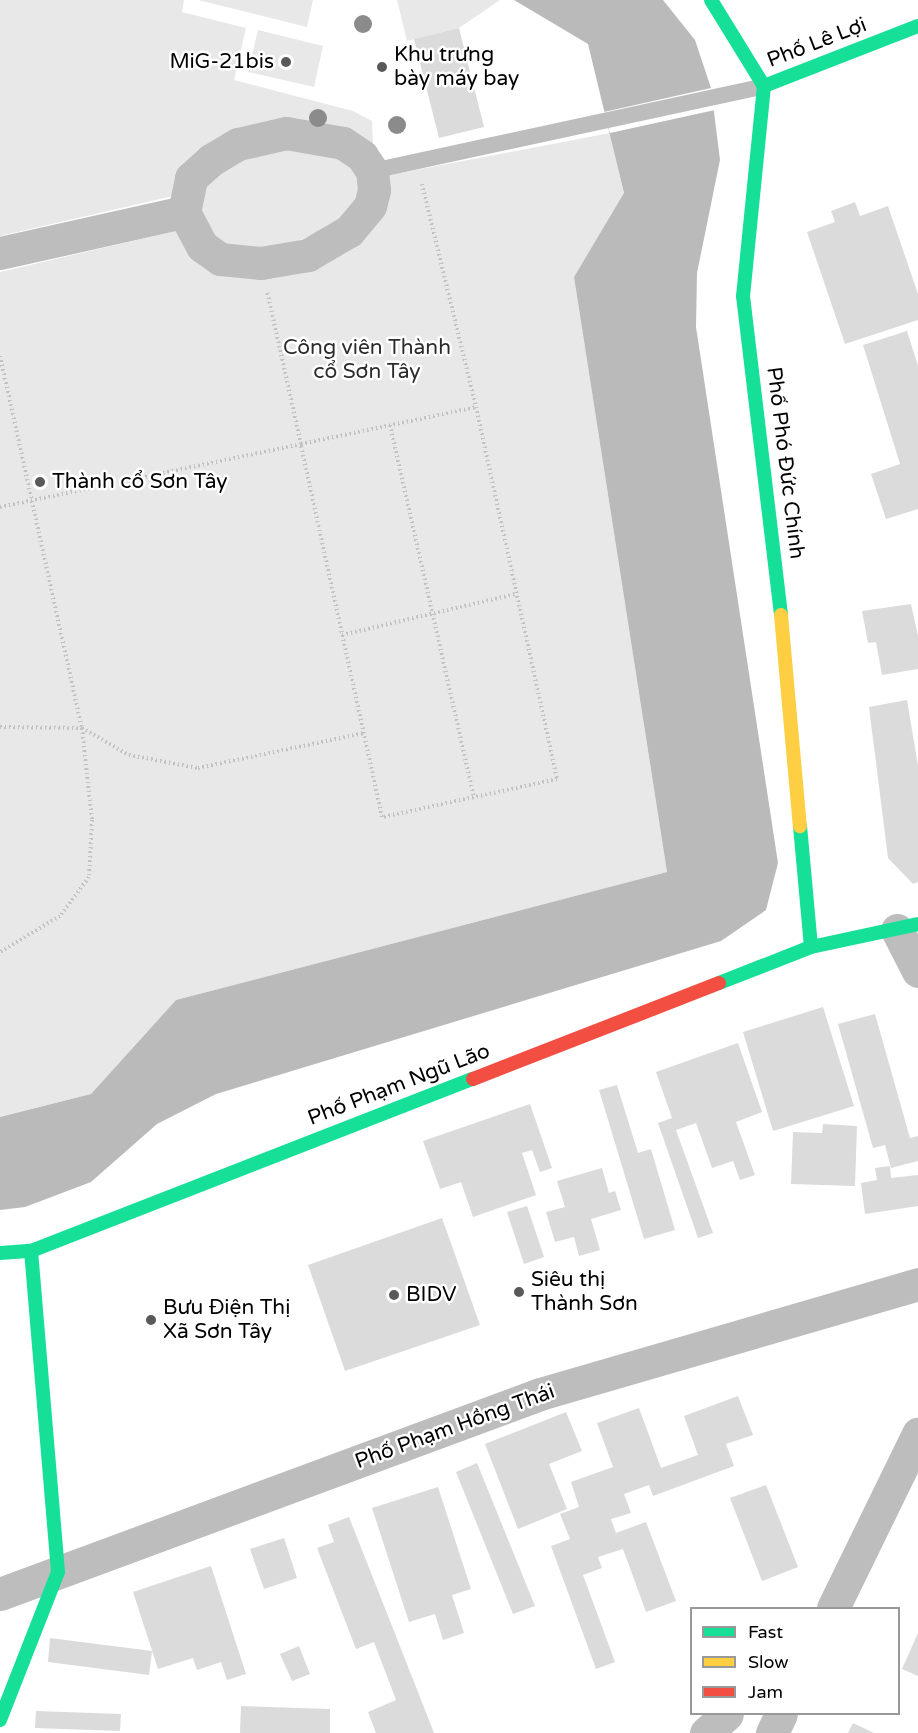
<!DOCTYPE html>
<html>
<head>
<meta charset="utf-8">
<style>
	body { margin:0 }
	#map { position:relative; width:918px; height:1733px; overflow:hidden; background:#fff; font-family:"Varela Round",sans-serif }
	div>[style] { position:absolute }
	.green>* { inset:0; background:#e8e8e8 }
	.water>* { inset:0; background:#bababa }
	.pier>* { inset:0; background:#fff }
	.building>* { inset:0; background:#dbdbdb }
	.path>* { height:4px; margin-top:-2px; transform-origin:0; background:repeating-linear-gradient(90deg,#c2c2c2 0 1.5px,transparent 0 4.5px) }
	.lane>* { height:16px; margin:-8px; padding:0 8px; transform-origin:8px; border-radius:8px; background:#bdbdbd }
	.street>* { height:33px; margin:-16.5px; padding:0 16.5px; transform-origin:16.5px; border-radius:16.5px; background:#bdbdbd }
	.fast>* { height:14px; margin:-7px; padding:0 7px; transform-origin:7px; border-radius:7px; background:#16e098 }
	.slow>* { height:14px; margin:-7px; padding:0 7px; transform-origin:7px; border-radius:7px; background:#ffcf43 }
	.jam>* { height:14px; margin:-7px; padding:0 7px; transform-origin:7px; border-radius:7px; background:#f24e42 }
	.trees>* { width:18px; height:18px; margin:-9px; border-radius:50%; background:#8b8b8b }
	.dots>* { width:16px; height:16px; translate:-50% -50%; box-sizing:border-box; border:3px solid #fff; border-radius:50% }
	span { translate:-50% -50%; white-space:nowrap; text-align:center; line-height:1.15; -webkit-text-stroke:5px #fff; paint-order:stroke }
	.street-label { font-size:21px; color:#000 }
	.poi-label { font-size:21px; color:#000 }
	.left { translate:0 -50%; text-align:left }
	.right { translate:-100% -50%; text-align:right }
	.park-label { font-size:21px; color:#2c2c2c }
	.legend { position:absolute; left:690px; top:1607px; width:210px; height:108px; box-sizing:border-box; background:#fff; border:2px solid #999; margin:0; padding:8px 10px; list-style:none; font-size:18px; color:#000 }
	.legend li { display:flex; align-items:center; gap:12px; height:30px }
	.legend b { width:30px; border:2px solid #999 }
</style>
</head>
<body>
<div id="map">
	<div class="green">
		<i style="clip-path:polygon(0 0,184px 0,182px 12px,246px 28px,234px 80px,353px 111px,372px 121px,373px 145px,285px 127px,173px 196px,0 236px)"></i>
		<i style="clip-path:polygon(198px 0,313px 0,307px 27px)"></i>
		<i style="clip-path:polygon(397px 0,500px 0,459px 28px,407px 41px)"></i>
		<i style="clip-path:polygon(258px 30px,323px 46px,314px 87px,248px 72px)"></i>
		<i style="clip-path:polygon(610px 133px,624px 194px,574px 277px,667px 872px,176px 1000px,91px 1094px,0 1117px,0 272px,180px 230px,281px 273px,384px 176px)"></i>
		<i style="clip-path:polygon(305px 146px,345px 162px,355px 172px,360px 193px,340px 224px,275px 250px,218px 244px,202px 221px,200px 192px,208px 179px,244px 154px)"></i>
	</div>
	<div class="water">
		<i style="clip-path:polygon(514px 0,663px 0,695px 40px,711px 88px,720px 160px,697px 273px,696px 327px,778px 863px,766px 910px,721px 941px,216px 1094px,157px 1124px,91px 1182px,25px 1207px,0 1210px,0 1117px,91px 1094px,176px 1000px,667px 872px,574px 277px,624px 193px,588px 44px)"></i>
	</div>
	<div class="pier">
		<i style="clip-path:polygon(711px 88px,715px 110px,610px 133px,604px 112px)"></i>
	</div>
	<div class="building">
		<i style="clip-path:polygon(459px 28px,484px 127px,439px 138px,414px 39px)"></i>
		<i style="clip-path:polygon(855px 202px,860px 216px,888px 206px,918px 294px,918px 320px,845px 344px,807px 232px,835px 222px,831px 211px)"></i>
		<i style="clip-path:polygon(907px 331px,918px 366px,918px 509px,886px 519px,871px 474px,900px 464px,863px 345px)"></i>
		<i style="clip-path:polygon(911px 604px,918px 636px,918px 669px,882px 675px,876px 642px,868px 643px,862px 611px)"></i>
		<i style="clip-path:polygon(907px 700px,918px 766px,918px 882px,913px 884px,888px 858px,869px 707px)"></i>
		<i style="clip-path:polygon(823px 1007px,854px 1106px,773px 1131px,743px 1032px)"></i>
		<i style="clip-path:polygon(875px 1014px,910px 1138px,918px 1136px,918px 1161px,891px 1168px,885px 1145px,873px 1148px,838px 1024px)"></i>
		<i style="clip-path:polygon(738px 1043px,762px 1112px,736px 1122px,755px 1175px,740px 1180px,733px 1161px,712px 1168px,696px 1123px,676px 1130px,713px 1233px,698px 1238px,658px 1123px,672px 1118px,656px 1072px)"></i>
		<i style="clip-path:polygon(617px 1085px,638px 1153px,651px 1149px,675px 1230px,644px 1239px,599px 1090px)"></i>
		<i style="clip-path:polygon(530px 1104px,552px 1168px,540px 1172px,532px 1150px,522px 1153px,536px 1195px,473px 1217px,461px 1182px,440px 1189px,423px 1141px)"></i>
		<i style="clip-path:polygon(823px 1124px,857px 1126px,855px 1186px,791px 1184px,793px 1132px,822px 1133px)"></i>
		<i style="clip-path:polygon(890px 1166px,891px 1178px,918px 1175px,918px 1206px,865px 1214px,861px 1183px,877px 1180px,875px 1168px)"></i>
		<i style="clip-path:polygon(602px 1168px,609px 1193px,615px 1191px,621px 1210px,591px 1219px,600px 1250px,579px 1256px,574px 1237px,555px 1242px,546px 1212px,565px 1207px,557px 1181px)"></i>
		<i style="clip-path:polygon(527px 1206px,544px 1257px,524px 1264px,507px 1212px)"></i>
		<i style="clip-path:polygon(442px 1218px,480px 1325px,345px 1371px,308px 1265px)"></i>
		<i style="clip-path:polygon(738px 1396px,753px 1435px,726px 1444px,734px 1466px,653px 1496px,649px 1485px,624px 1494px,631px 1513px,611px 1519px,616px 1533px,646px 1522px,676px 1601px,646px 1612px,623px 1549px,598px 1557px,602px 1568px,583px 1575px,615px 1662px,596px 1669px,551px 1546px,570px 1539px,560px 1514px,579px 1507px,571px 1482px,613px 1467px,597px 1423px,639px 1408px,661px 1468px,698px 1455px,684px 1416px)"></i>
		<i style="clip-path:polygon(566px 1412px,582px 1451px,549px 1464px,567px 1509px,518px 1529px,485px 1444px)"></i>
		<i style="clip-path:polygon(477px 1463px,535px 1606px,513px 1614px,456px 1472px)"></i>
		<i style="clip-path:polygon(766px 1485px,798px 1567px,762px 1581px,730px 1498px)"></i>
		<i style="clip-path:polygon(438px 1487px,471px 1589px,452px 1595px,464px 1633px,443px 1640px,435px 1614px,409px 1622px,372px 1508px)"></i>
		<i style="clip-path:polygon(349px 1517px,418px 1692px,434px 1733px,376px 1733px,368px 1712px,396px 1700px,374px 1642px,356px 1649px,317px 1548px,334px 1542px,328px 1525px)"></i>
		<i style="clip-path:polygon(284px 1538px,297px 1578px,264px 1589px,250px 1549px)"></i>
		<i style="clip-path:polygon(211px 1566px,246px 1674px,227px 1680px,221px 1662px,197px 1670px,193px 1658px,158px 1669px,133px 1592px)"></i>
		<i style="clip-path:polygon(918px 1633px,918px 1676px,902px 1669px)"></i>
		<i style="clip-path:polygon(50px 1638px,152px 1651px,149px 1675px,48px 1662px)"></i>
		<i style="clip-path:polygon(299px 1646px,310px 1674px,292px 1681px,280px 1654px)"></i>
		<i style="clip-path:polygon(241px 1706px,330px 1709px,330px 1733px,240px 1733px)"></i>
		<i style="clip-path:polygon(36px 1711px,121px 1714px,120px 1731px,35px 1728px)"></i>
		<i style="clip-path:polygon(853px 1723px,874px 1733px,848px 1733px)"></i>
	</div>
	<div class="path">
		<i style="left:422px;top:184px;width:229px;rotate:76.4deg"></i>
		<i style="left:476px;top:407px;width:381px;rotate:77.7deg"></i>
		<i style="left:557px;top:779px;width:179px;rotate:167.7deg"></i>
		<i style="left:382px;top:817px;width:382px;rotate:-102.3deg"></i>
		<i style="left:301px;top:444px;width:179px;rotate:-11.9deg"></i>
		<i style="left:0;top:356px;width:381px;rotate:77.6deg"></i>
		<i style="left:82px;top:728px;width:93px;rotate:83.8deg"></i>
		<i style="left:92px;top:820px;width:57px;rotate:93deg"></i>
		<i style="left:89px;top:877px;width:49px;rotate:126.6deg"></i>
		<i style="left:60px;top:916px;width:70px;rotate:149deg"></i>
		<i style="left:390px;top:425px;width:381px;rotate:77.3deg"></i>
		<i style="left:0;top:507px;width:308px;rotate:-11.8deg"></i>
		<i style="left:301px;top:444px;width:157px;rotate:-102.5deg"></i>
		<i style="left:342px;top:635px;width:179px;rotate:-13.3deg"></i>
		<i style="left:0;top:727px;width:82px;rotate:0.7deg"></i>
		<i style="left:82px;top:728px;width:54px;rotate:29.9deg"></i>
		<i style="left:129px;top:755px;width:70px;rotate:10.7deg"></i>
		<i style="left:198px;top:768px;width:170px;rotate:-11.9deg"></i>
	</div>
	<div class="lane">
		<i style="left:372px;top:171px;width:401px;rotate:-12.2deg"></i>
	</div>
	<div class="street">
		<i style="left:286px;top:133px;width:58px;rotate:10deg"></i>
		<i style="left:343px;top:143px;width:23px;rotate:34deg"></i>
		<i style="left:362px;top:156px;width:18px;rotate:56deg"></i>
		<i style="left:372px;top:171px;width:19px;rotate:84deg"></i>
		<i style="left:374px;top:190px;width:16px;rotate:104deg"></i>
		<i style="left:370px;top:206px;width:33px;rotate:130deg"></i>
		<i style="left:349px;top:231px;width:48px;rotate:149.7deg"></i>
		<i style="left:308px;top:255px;width:48px;rotate:170.3deg"></i>
		<i style="left:261px;top:263px;width:41px;rotate:-174.4deg"></i>
		<i style="left:220px;top:259px;width:22px;rotate:-144deg"></i>
		<i style="left:202px;top:246px;width:38px;rotate:-118deg"></i>
		<i style="left:184px;top:212px;width:35px;rotate:-78deg"></i>
		<i style="left:191px;top:178px;width:27px;rotate:-42deg"></i>
		<i style="left:211px;top:160px;width:31px;rotate:-31deg"></i>
		<i style="left:238px;top:144px;width:49px;rotate:-12.9deg"></i>
		<i style="left:0;top:253px;width:189px;rotate:-12.6deg"></i>
		<i style="left:897px;top:930px;width:46px;rotate:62.9deg"></i>
		<i style="left:0;top:1594px;width:576px;rotate:-20.32deg"></i>
		<i style="left:540px;top:1394px;width:394px;rotate:-16.2deg"></i>
		<i style="left:833px;top:1608px;width:194px;rotate:-64deg"></i>
		<i style="left:706px;top:1733px;width:28px;rotate:-42deg"></i>
		<i style="left:772px;top:1733px;width:21px;rotate:-65deg"></i>
	</div>
	<div class="fast">
		<i style="left:711px;top:0;width:101px;rotate:58.4deg"></i>
		<i style="left:764px;top:86px;width:211px;rotate:95.7deg"></i>
		<i style="left:743px;top:296px;width:321px;rotate:83.2deg"></i>
		<i style="left:764px;top:86px;width:165px;rotate:-21.3deg"></i>
		<i style="left:800px;top:826px;width:121px;rotate:84.8deg"></i>
		<i style="left:719px;top:983px;width:99px;rotate:-21.4deg"></i>
		<i style="left:811px;top:947px;width:109px;rotate:-12.1deg"></i>
		<i style="left:0;top:1253px;width:31px;rotate:-4deg"></i>
		<i style="left:31px;top:1251px;width:474px;rotate:-21.3deg"></i>
		<i style="left:0;top:1720px;width:159px;rotate:-68.6deg"></i>
		<i style="left:58px;top:1572px;width:322px;rotate:-94.8deg"></i>
	</div>
	<div class="slow">
		<i style="left:781px;top:615px;width:212px;rotate:84.9deg"></i>
	</div>
	<div class="jam">
		<i style="left:473px;top:1079px;width:264px;rotate:-21.3deg"></i>
	</div>
	<div class="trees">
		<i style="left:363px;top:24px"></i>
		<i style="left:318px;top:118px"></i>
		<i style="left:397px;top:125px"></i>
	</div>
	<div class="dots">
		<i style="left:286px;top:62px;background:#595959"></i>
		<i style="left:382px;top:67px;background:#595959"></i>
		<i style="left:40px;top:482px;background:#595959"></i>
		<i style="left:519px;top:1292px;background:#595959"></i>
		<i style="left:394px;top:1295px;background:#595959"></i>
		<i style="left:151px;top:1320px;background:#595959"></i>
	</div>
	<div class="street-label">
		<span style="left:817px;top:43px;rotate:-21deg">Phố Lê Lợi</span>
		<span style="left:785px;top:463px;rotate:83deg">Phố Phó Đức Chính</span>
		<span style="left:399px;top:1085px;rotate:-21deg">Phố Phạm Ngũ Lão</span>
		<span style="left:455px;top:1427px;rotate:-20deg">Phố Phạm Hồng Thái</span>
	</div>
	<div class="poi-label">
		<span class="left" style="left:394px;top:67px">Khu trưng<br>bày máy bay</span>
		<span class="right" style="left:274px;top:62px">MiG-21bis</span>
		<span class="left" style="left:52px;top:482px">Thành cổ Sơn Tây</span>
		<span class="left" style="left:531px;top:1292px">Siêu thị<br>Thành Sơn</span>
		<span class="left" style="left:406px;top:1295px">BIDV</span>
		<span class="left" style="left:163px;top:1320px">Bưu Điện Thị<br>Xã Sơn Tây</span>
	</div>
	<div class="park-label">
		<span style="left:367px;top:360px">Công viên Thành<br>cổ Sơn Tây</span>
	</div>
	<ul class="legend">
	<li><b style="height:8px;background:#16e098"></b>Fast</li>
	<li><b style="height:8px;background:#ffcf43"></b>Slow</li>
	<li><b style="height:8px;background:#f24e42"></b>Jam</li>
	</ul>
</div>
</body>
</html>
